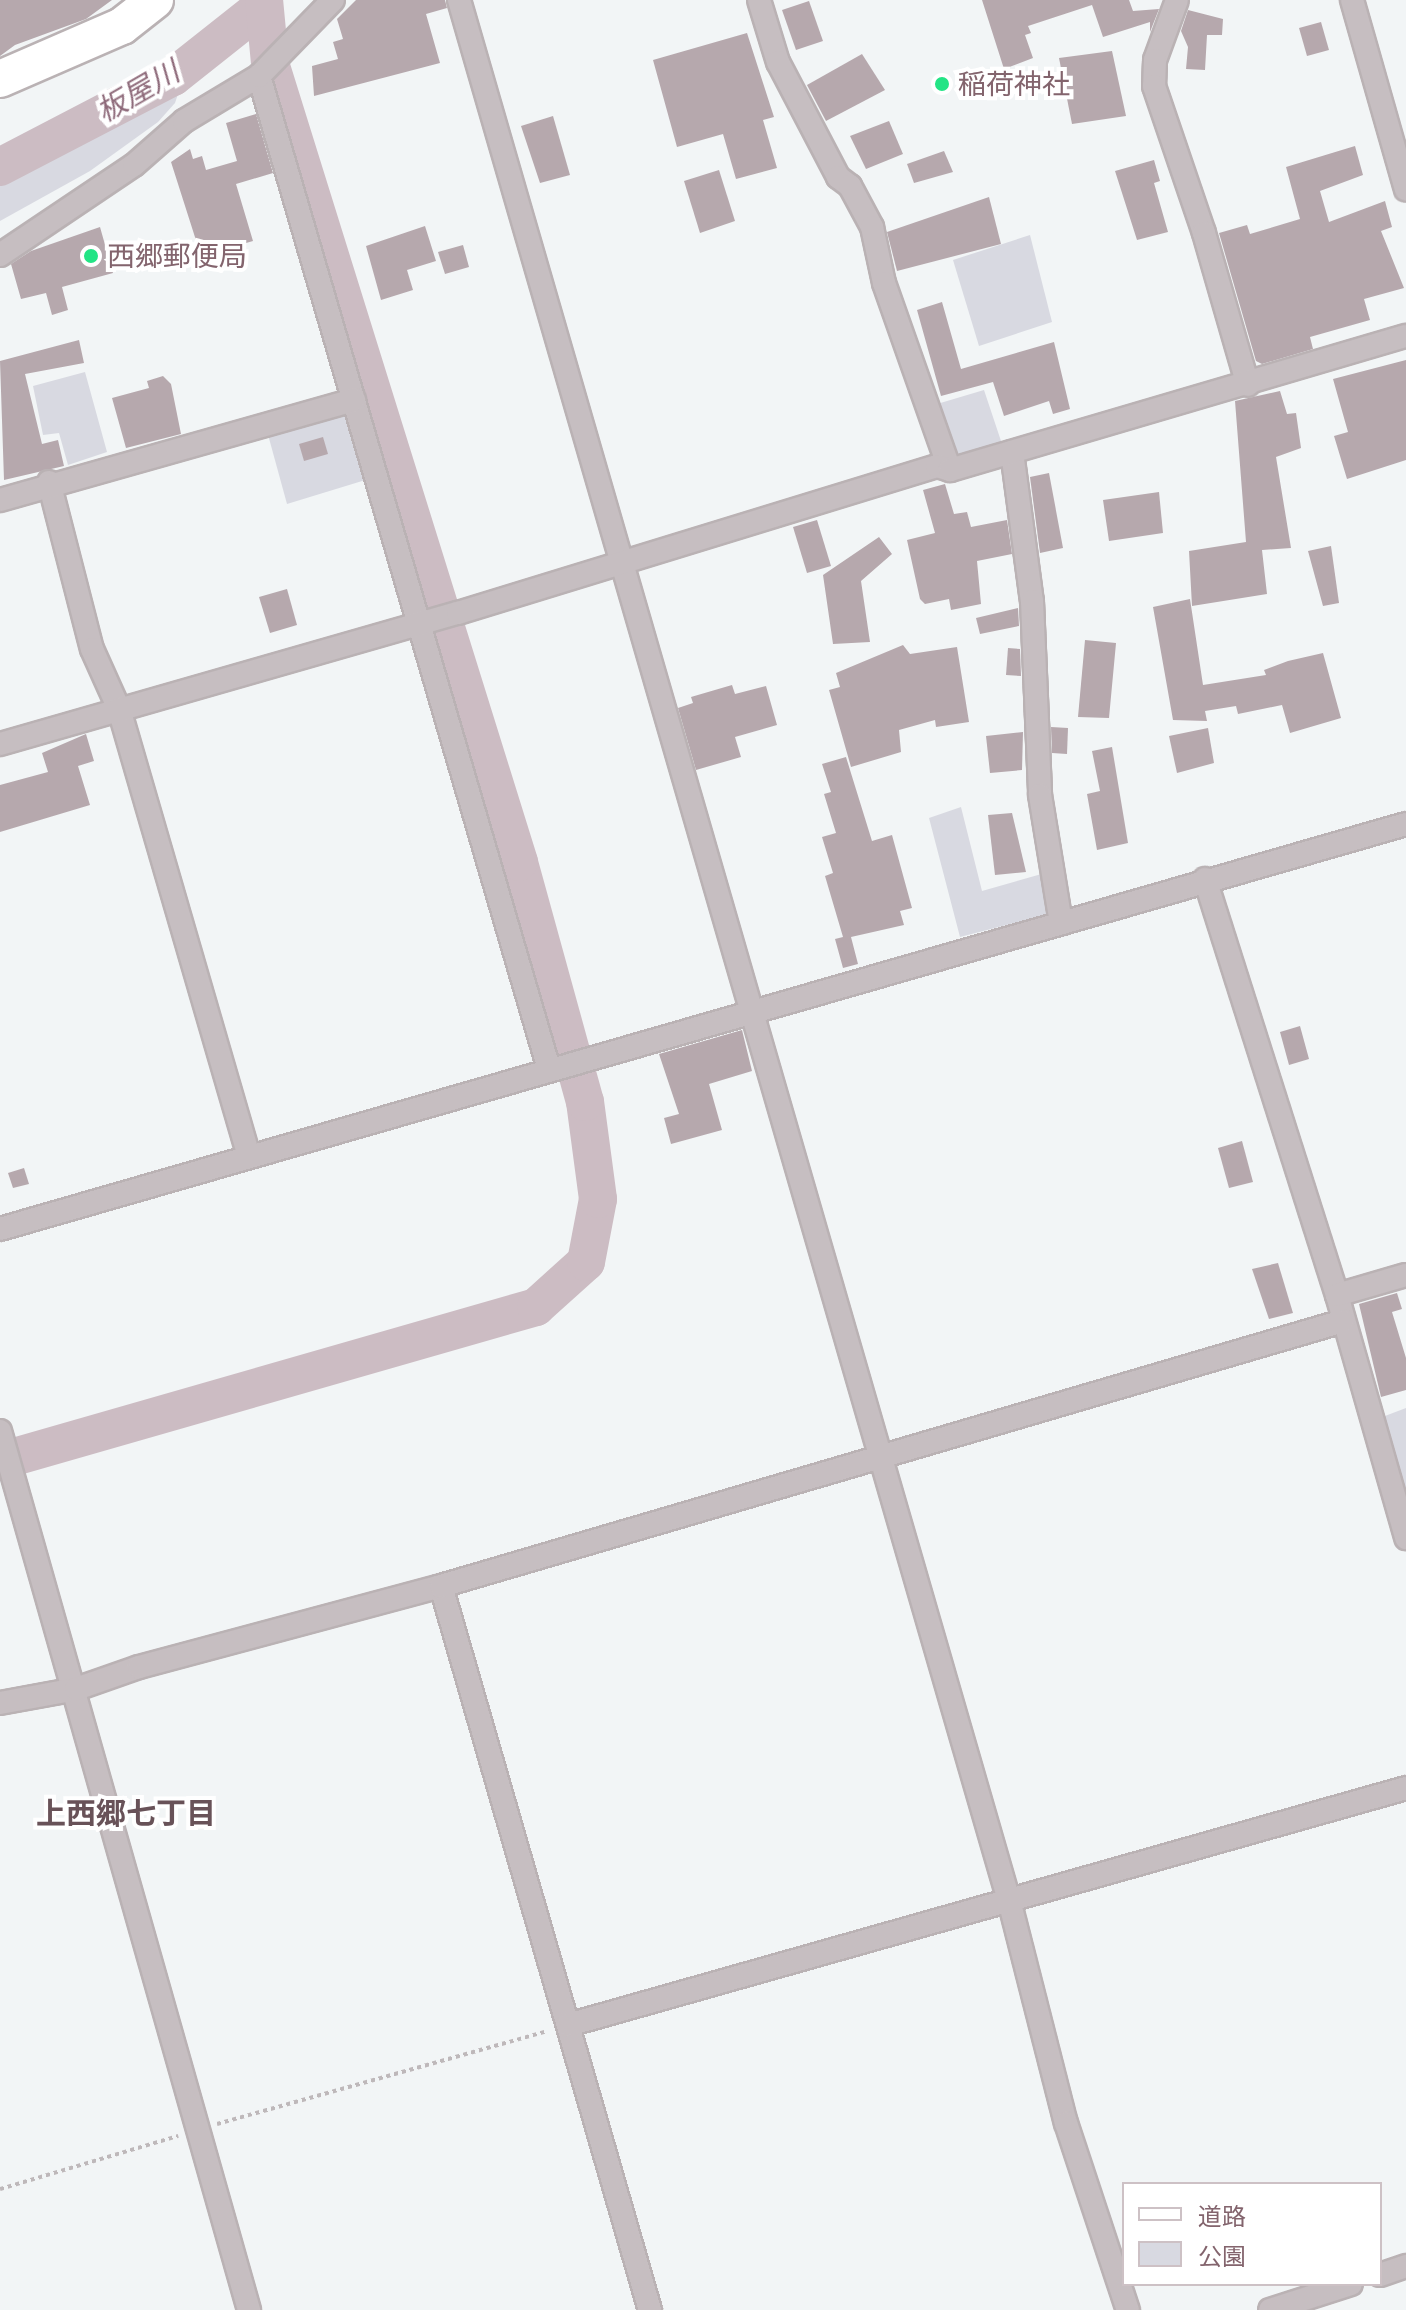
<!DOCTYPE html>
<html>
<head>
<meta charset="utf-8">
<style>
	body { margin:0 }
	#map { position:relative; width:1406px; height:2310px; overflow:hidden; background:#f2f5f6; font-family:Cabin,"Noto Sans JP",sans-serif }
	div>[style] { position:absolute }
	.green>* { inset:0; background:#d8d9e1 }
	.river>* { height:38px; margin:-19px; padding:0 19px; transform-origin:19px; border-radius:19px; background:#ccbcc3 }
	.building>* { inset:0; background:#b6a8ad }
	.path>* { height:4px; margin-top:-2px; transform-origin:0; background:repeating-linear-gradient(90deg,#beb8ba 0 4px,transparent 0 8px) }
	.roads { filter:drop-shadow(2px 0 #bab2b4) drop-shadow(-2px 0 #bab2b4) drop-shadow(0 2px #bab2b4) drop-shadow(0 -2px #bab2b4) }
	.street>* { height:22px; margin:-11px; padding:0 11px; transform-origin:11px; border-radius:11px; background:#c6bec1 }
	.primary>* { height:36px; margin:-18px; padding:0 18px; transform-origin:18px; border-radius:18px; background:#fff }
	.dots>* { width:22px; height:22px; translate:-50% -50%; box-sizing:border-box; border:4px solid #fff; border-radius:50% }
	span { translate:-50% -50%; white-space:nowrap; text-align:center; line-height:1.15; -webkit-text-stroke:8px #fff; paint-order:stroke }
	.poi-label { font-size:28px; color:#83646d }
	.left { translate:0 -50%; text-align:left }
	.water-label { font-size:30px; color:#8e6a7a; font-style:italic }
	.neighbourhood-label { font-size:30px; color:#685258; font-weight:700 }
	.legend { position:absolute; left:1122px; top:2182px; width:260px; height:104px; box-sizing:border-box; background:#fff; border:2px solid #cdc1c5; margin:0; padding:10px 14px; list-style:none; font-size:24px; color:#83646d }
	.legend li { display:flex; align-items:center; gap:16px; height:40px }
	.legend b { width:40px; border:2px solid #cdc1c5 }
</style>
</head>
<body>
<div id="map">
	<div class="green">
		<i style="clip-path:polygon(180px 88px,175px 103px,158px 122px,90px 171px,0 221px,0 182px)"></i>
		<i style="clip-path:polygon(1030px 235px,1052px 322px,979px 346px,953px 260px)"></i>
		<i style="clip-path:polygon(85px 372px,107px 452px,68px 465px,59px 433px,43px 435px,33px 386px)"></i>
		<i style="clip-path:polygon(984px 390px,1002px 444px,952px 455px,937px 404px)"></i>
		<i style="clip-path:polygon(344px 409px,354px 415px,372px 478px,287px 504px,267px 431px)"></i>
		<i style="clip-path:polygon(961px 807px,982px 891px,1045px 873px,1053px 913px,960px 937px,929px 818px)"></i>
		<i style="clip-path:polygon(1406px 1408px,1406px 1507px,1377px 1419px)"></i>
	</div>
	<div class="river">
		<i style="left:0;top:167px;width:195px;rotate:-27.5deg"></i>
		<i style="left:173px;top:77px;width:116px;rotate:-38.4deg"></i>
		<i style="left:0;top:1461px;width:558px;rotate:-16.03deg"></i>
		<i style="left:536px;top:1307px;width:67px;rotate:-42deg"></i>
		<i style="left:586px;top:1262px;width:64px;rotate:-79.2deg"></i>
		<i style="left:598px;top:1199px;width:98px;rotate:-97.6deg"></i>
		<i style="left:585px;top:1102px;width:249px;rotate:-105.4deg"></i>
		<i style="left:519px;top:862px;width:837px;rotate:-107.31deg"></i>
		<i style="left:270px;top:63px;width:63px;rotate:-95.4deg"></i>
	</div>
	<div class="building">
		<i style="clip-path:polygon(0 0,112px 0,86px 19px,15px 45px,0 56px)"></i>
		<i style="clip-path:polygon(356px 0,445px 0,447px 8px,426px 14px,440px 63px,314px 96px,312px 66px,338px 59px,333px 42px,343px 39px,337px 19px)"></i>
		<i style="clip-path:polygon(982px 0,1129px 0,1133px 11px,1159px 9px,1150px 32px,1150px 22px,1103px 37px,1092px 5px,1028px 26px,1031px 33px,1025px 35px,1033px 58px,1004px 69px)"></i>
		<i style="clip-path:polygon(809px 1px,823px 41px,796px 50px,782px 10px)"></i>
		<i style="clip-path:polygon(1188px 10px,1223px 19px,1222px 35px,1207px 35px,1205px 70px,1186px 69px,1188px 47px,1181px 31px)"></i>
		<i style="clip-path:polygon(1321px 22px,1329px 50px,1307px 56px,1299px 28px)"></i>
		<i style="clip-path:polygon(747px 33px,774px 117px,763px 120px,777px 168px,736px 179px,723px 134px,677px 147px,653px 60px)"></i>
		<i style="clip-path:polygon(1112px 51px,1126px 116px,1072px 124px,1059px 58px)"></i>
		<i style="clip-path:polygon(862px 54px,885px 90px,826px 121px,807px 85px)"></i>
		<i style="clip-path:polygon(256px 114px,273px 173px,236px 184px,253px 241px,201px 256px,171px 162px,190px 149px,193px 159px,202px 156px,206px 170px,237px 161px,226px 123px)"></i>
		<i style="clip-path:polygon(553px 116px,570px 175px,540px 183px,521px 126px)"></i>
		<i style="clip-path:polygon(889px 121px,903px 154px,866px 169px,850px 136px)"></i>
		<i style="clip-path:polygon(1355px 146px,1363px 175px,1320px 191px,1329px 222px,1385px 201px,1392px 227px,1381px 231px,1404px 288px,1364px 299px,1370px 320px,1310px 337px,1313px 349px,1262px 364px,1256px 361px,1219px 233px,1247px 225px,1250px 234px,1300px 219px,1286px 167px)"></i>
		<i style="clip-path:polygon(944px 151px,953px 172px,914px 183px,907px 164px)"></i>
		<i style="clip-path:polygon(1154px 160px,1160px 181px,1154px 183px,1168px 232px,1137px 240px,1115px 171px)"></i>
		<i style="clip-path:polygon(719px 170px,735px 221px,700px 233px,684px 181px)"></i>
		<i style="clip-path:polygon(989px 197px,1001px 244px,897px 271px,887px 232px)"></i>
		<i style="clip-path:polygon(425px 226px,436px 261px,407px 270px,413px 290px,381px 300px,366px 246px)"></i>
		<i style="clip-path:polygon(100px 227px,113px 273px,62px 287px,68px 310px,52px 315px,46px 293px,21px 299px,11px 264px,31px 251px)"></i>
		<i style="clip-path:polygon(463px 245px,469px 267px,445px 274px,438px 252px)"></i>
		<i style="clip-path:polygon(942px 302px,961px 369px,1054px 342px,1070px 409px,1053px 414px,1049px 401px,1004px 416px,993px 382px,941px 396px,917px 310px)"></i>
		<i style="clip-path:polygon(79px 340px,84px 363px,25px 374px,42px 444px,58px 440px,64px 466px,4px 480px,0 361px)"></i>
		<i style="clip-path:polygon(1406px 360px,1406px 460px,1347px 479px,1334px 436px,1348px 432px,1333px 379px)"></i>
		<i style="clip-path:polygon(163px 376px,171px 384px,181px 434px,126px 448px,112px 398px,149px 388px,147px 381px)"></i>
		<i style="clip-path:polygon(1280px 391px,1287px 414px,1296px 413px,1301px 448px,1276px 457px,1291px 548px,1262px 550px,1267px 594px,1192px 606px,1189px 551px,1246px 542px,1235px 401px)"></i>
		<i style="clip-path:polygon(323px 437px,328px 454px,304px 461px,299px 444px)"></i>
		<i style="clip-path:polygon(1049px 473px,1063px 548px,1040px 553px,1030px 477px)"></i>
		<i style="clip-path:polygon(945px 484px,954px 514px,967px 512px,971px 527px,1007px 520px,1012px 554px,977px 561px,981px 604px,951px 610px,949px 599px,925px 604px,920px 599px,907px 540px,935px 533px,923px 490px)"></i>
		<i style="clip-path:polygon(1159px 492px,1163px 533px,1109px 541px,1103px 500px)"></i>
		<i style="clip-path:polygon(817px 520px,831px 566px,807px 573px,793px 527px)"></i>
		<i style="clip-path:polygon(879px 537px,892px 554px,861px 581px,870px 642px,833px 644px,823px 575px)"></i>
		<i style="clip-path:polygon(1331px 546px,1339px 603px,1323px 606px,1308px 551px)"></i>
		<i style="clip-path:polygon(287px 589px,297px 625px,270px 633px,259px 597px)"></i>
		<i style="clip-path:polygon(1190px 599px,1203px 685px,1266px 675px,1264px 670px,1288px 661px,1323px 653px,1341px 718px,1290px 733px,1282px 705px,1238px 714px,1236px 706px,1205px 711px,1207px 721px,1173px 720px,1153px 607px)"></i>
		<i style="clip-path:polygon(1018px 608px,1019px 626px,980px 634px,976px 618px)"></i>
		<i style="clip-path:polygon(1085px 640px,1116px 643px,1109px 718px,1078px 717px)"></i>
		<i style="clip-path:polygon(903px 645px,910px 654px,957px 647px,969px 722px,936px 727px,935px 720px,899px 730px,901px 752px,851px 767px,829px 690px,840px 687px,836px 673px)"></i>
		<i style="clip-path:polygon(1008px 648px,1020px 649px,1021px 676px,1006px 675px)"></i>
		<i style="clip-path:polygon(732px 685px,735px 694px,766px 686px,777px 725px,735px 737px,741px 757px,696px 770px,678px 708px,693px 703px,691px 697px)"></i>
		<i style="clip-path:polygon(1051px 727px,1068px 728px,1067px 754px,1052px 753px)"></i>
		<i style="clip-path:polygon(1208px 728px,1214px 763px,1177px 773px,1169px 736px)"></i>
		<i style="clip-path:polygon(1023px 732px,1022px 770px,990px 773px,986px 736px)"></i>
		<i style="clip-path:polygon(86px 734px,94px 761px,78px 766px,90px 805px,0 832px,0 785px,48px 772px,42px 753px)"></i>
		<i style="clip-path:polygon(1112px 747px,1128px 843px,1097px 850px,1087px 794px,1100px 791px,1092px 751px)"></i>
		<i style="clip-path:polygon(846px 757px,872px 841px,892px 835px,912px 908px,900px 911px,904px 925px,851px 937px,858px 964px,843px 968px,835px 939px,843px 937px,825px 876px,833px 873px,822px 837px,836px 833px,824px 794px,831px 792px,822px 764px)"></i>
		<i style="clip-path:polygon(1012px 813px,1026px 872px,995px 875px,988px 815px)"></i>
		<i style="clip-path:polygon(1300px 1026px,1309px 1059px,1289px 1065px,1280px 1032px)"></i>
		<i style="clip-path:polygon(742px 1030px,752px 1071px,709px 1084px,722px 1130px,671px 1144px,664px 1118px,679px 1114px,659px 1054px)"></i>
		<i style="clip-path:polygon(1242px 1141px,1253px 1182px,1229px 1188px,1218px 1148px)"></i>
		<i style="clip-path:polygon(24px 1168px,29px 1184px,13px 1188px,8px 1173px)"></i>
		<i style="clip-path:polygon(1278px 1263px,1293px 1313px,1269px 1319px,1252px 1269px)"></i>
		<i style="clip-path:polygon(1397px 1293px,1402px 1309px,1392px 1312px,1406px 1358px,1406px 1390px,1381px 1397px,1359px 1304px)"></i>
	</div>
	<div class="path">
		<i style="left:217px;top:2124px;width:343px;rotate:-15.7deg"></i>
		<i style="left:0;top:2189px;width:186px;rotate:-16.6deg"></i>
	</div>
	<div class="roads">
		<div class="street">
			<i style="left:459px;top:0;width:1978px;rotate:73.86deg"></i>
			<i style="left:1009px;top:1900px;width:230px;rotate:75.7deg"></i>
			<i style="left:1066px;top:2123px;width:197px;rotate:71.7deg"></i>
			<i style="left:759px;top:0;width:65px;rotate:73deg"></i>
			<i style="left:778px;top:62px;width:130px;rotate:62.4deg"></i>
			<i style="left:838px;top:177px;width:15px;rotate:37deg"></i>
			<i style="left:850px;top:186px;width:47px;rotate:61.8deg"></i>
			<i style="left:872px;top:227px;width:57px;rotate:77.9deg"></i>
			<i style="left:884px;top:283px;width:198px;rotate:70.6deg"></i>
			<i style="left:1177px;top:0;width:64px;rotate:110.1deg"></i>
			<i style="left:1155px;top:60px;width:26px;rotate:92deg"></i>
			<i style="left:1154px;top:86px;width:155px;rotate:71.2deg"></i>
			<i style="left:1204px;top:233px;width:158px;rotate:73.9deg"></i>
			<i style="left:1352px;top:0;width:197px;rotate:74.1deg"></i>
			<i style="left:259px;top:76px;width:1034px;rotate:73.72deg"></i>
			<i style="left:0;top:255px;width:161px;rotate:-33.9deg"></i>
			<i style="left:134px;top:165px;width:67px;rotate:-41.3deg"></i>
			<i style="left:184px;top:121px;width:87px;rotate:-31deg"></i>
			<i style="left:259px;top:76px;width:106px;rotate:-45.8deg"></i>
			<i style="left:1012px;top:452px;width:150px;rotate:82.4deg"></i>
			<i style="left:1032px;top:601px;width:194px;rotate:87.6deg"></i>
			<i style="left:1040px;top:795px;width:130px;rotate:80.7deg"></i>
			<i style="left:49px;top:482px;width:172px;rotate:75.6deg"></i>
			<i style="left:92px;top:649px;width:66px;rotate:65.8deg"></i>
			<i style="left:119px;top:709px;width:466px;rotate:73.8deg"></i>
			<i style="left:0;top:500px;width:368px;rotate:-15.8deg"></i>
			<i style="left:0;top:744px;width:476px;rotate:-16deg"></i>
			<i style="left:458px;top:613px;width:501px;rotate:-17.06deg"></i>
			<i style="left:937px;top:466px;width:14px;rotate:17deg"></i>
			<i style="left:950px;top:470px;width:475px;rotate:-16.4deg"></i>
			<i style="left:1205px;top:879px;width:436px;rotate:72.4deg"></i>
			<i style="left:1337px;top:1295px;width:253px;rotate:74.1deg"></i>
			<i style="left:0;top:1229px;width:1463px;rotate:-16.07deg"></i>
			<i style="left:1337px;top:1295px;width:72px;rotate:-16.2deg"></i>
			<i style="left:0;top:1431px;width:914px;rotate:74.18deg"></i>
			<i style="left:441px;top:1586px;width:754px;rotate:73.9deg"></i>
			<i style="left:0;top:1703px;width:77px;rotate:-10.4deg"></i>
			<i style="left:76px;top:1689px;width:67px;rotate:-19.2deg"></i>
			<i style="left:139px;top:1667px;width:313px;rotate:-15deg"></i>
			<i style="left:441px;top:1586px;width:940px;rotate:-16.37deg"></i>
			<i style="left:568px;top:2025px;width:871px;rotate:-15.79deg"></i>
			<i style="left:1380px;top:2275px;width:28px;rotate:-19deg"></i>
			<i style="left:1270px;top:2310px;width:85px;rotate:-17.8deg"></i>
		</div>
		<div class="primary">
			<i style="left:0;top:79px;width:133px;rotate:-23.5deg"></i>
			<i style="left:122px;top:26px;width:42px;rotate:-38.2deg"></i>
		</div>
	</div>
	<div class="dots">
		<i style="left:942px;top:84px;background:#23e485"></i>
		<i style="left:91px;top:256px;background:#23e485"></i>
	</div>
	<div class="poi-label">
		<span class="left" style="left:958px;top:84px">稲荷神社</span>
		<span class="left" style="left:107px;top:256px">西郷郵便局</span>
	</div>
	<div class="water-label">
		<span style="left:138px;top:92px;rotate:-30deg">板屋川</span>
	</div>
	<div class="neighbourhood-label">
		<span style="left:126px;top:1814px">上西郷七丁目</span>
	</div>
	<ul class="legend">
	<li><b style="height:10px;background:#fff"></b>道路</li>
	<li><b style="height:22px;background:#d8d9e1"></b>公園</li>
	</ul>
</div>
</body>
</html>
